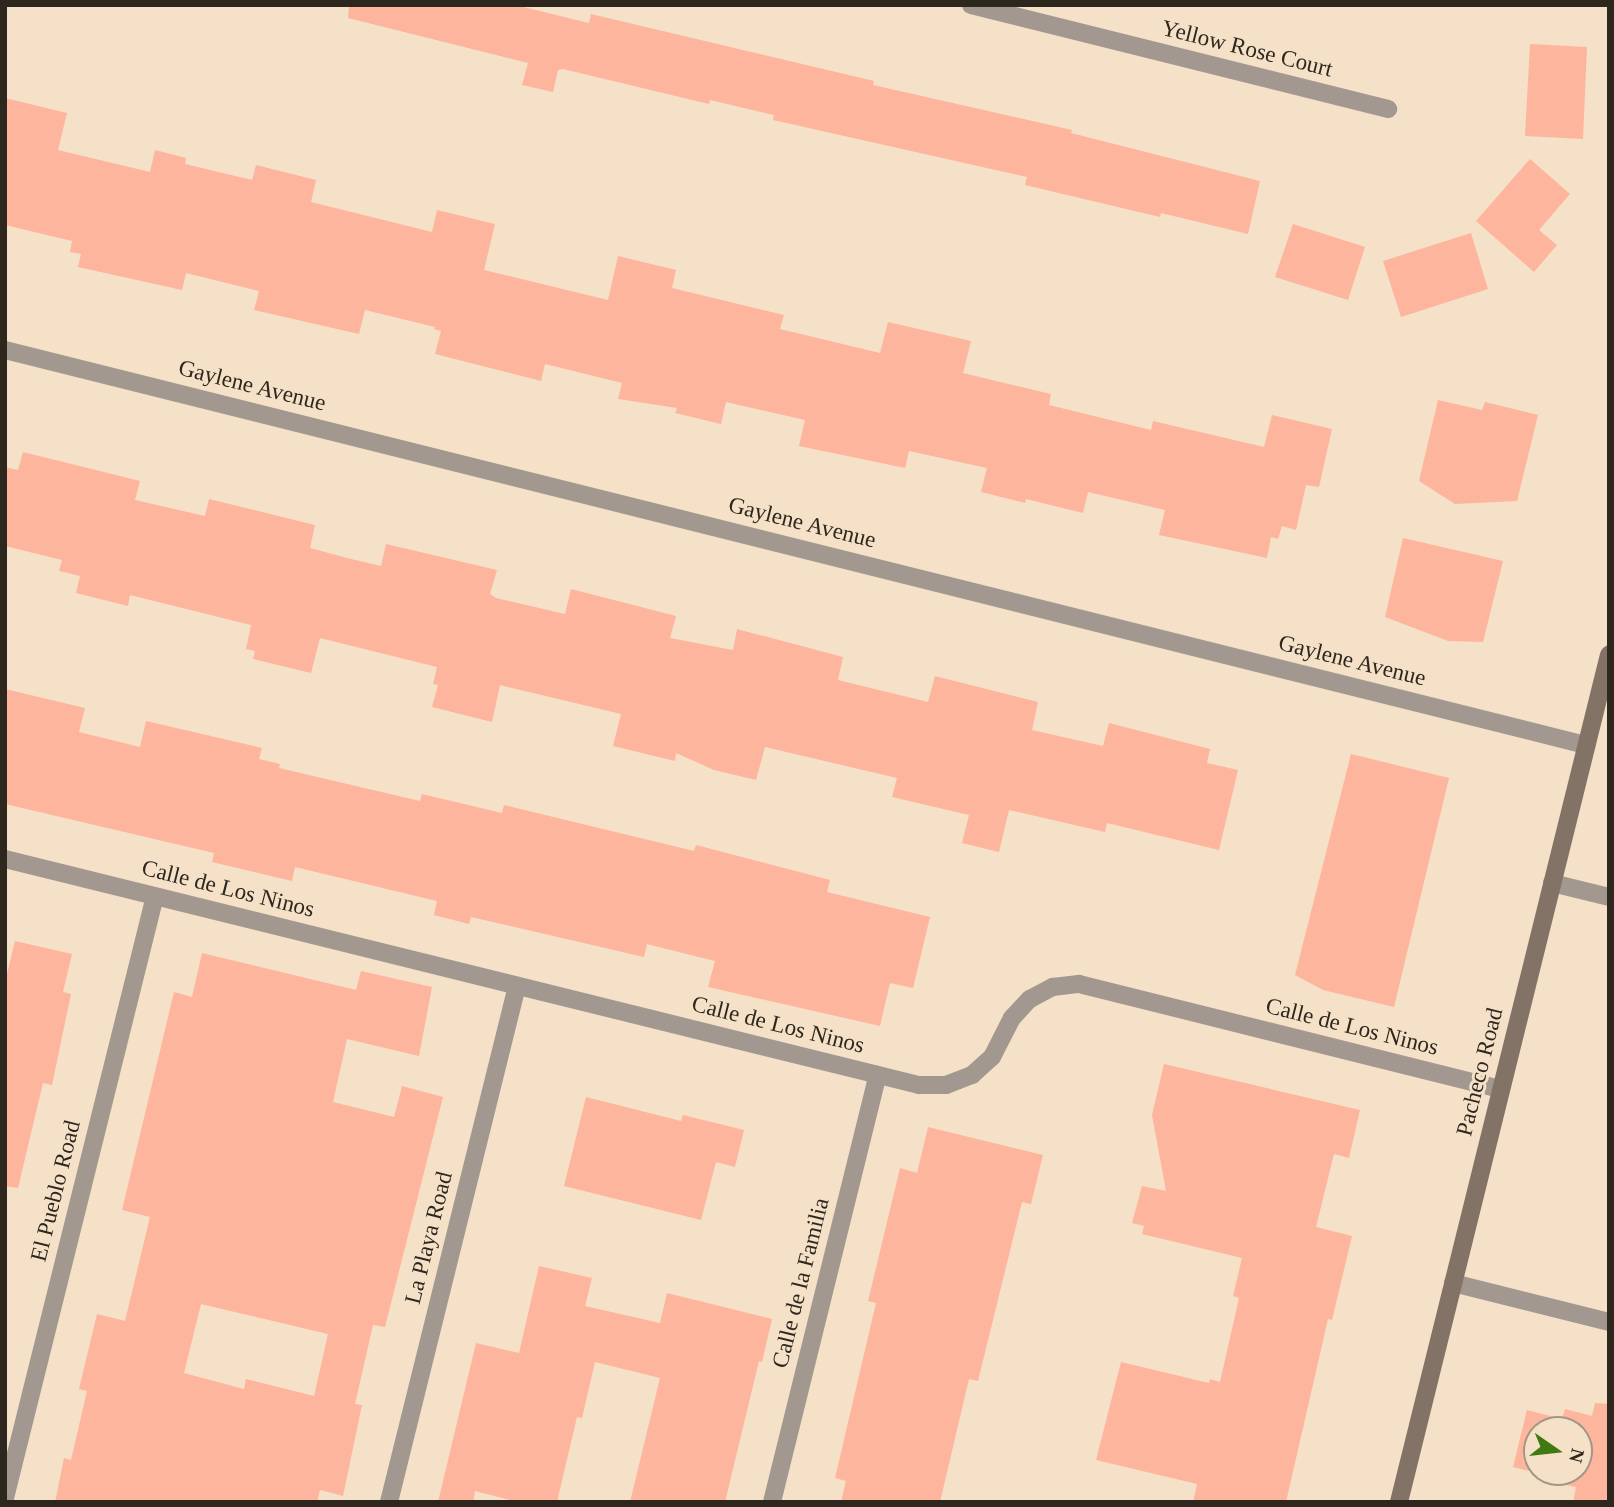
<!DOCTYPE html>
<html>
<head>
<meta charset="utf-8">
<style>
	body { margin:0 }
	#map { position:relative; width:1614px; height:1507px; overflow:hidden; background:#f5e0c8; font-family:Georgia,serif }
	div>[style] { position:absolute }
	.building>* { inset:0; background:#feb59d }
	.lane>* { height:18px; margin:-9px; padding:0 9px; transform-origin:9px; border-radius:9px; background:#a3988f }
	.street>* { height:18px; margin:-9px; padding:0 9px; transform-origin:9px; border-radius:9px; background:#a3988f }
	.secondary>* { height:18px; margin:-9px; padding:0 9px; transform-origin:9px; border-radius:9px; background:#837367 }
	span { translate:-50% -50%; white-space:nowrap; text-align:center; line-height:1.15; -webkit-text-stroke:6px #f5e0c8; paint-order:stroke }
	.street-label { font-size:23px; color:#2e271d }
	.frame { position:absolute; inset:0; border:7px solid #2e271d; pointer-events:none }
	.north { position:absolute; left:1523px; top:1416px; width:70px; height:70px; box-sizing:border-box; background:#f5e0c8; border:2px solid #a59684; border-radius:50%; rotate:104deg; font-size:19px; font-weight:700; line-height:28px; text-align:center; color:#2e271d }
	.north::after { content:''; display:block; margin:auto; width:24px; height:32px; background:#3e7912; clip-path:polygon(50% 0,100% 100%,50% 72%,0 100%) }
</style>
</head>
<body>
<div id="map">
	<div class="building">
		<i style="clip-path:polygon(349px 5px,515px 5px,589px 23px,591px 14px,874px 81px,873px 85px,1072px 130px,1071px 133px,1260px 181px,1248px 234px,1161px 213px,1160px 217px,1025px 185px,1027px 177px,773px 120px,774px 115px,710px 100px,709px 104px,563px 69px,558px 70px,553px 92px,522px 85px,528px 63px,348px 18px)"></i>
		<i style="clip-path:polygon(1530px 44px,1587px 47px,1583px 139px,1525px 136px)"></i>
		<i style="clip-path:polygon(5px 98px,67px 113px,58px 150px,150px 172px,155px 150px,186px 158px,185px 164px,252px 180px,256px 165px,316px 180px,311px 202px,432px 232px,437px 210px,495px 224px,484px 270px,608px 300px,618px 256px,676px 270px,672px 288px,784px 315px,780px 329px,880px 353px,888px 322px,971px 341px,963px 373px,1051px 394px,1049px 405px,1151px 430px,1153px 421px,1264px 447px,1272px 415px,1332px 429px,1319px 487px,1306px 485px,1296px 530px,1282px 526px,1278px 539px,1271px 537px,1267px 558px,1159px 535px,1165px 510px,1088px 492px,1083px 513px,1026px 499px,1025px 503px,981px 492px,987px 468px,909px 451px,905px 468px,799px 446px,805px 420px,726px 402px,721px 424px,675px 413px,677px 408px,618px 399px,622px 383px,545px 364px,541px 381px,435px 354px,441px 331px,434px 329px,435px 327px,365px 310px,359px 334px,254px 310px,259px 291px,186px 273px,182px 290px,78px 267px,81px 254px,70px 252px,72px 241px,5px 225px)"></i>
		<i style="clip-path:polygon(1530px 159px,1570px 194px,1539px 230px,1557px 245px,1534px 272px,1476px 221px)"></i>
		<i style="clip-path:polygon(1293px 224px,1365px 247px,1348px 300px,1275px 277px)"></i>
		<i style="clip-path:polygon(1471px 233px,1488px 289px,1401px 317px,1383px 261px)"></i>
		<i style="clip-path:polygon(1438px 400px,1482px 410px,1485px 402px,1538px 415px,1517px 501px,1455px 504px,1419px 481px)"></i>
		<i style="clip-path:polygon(23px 452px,140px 481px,135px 500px,205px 516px,209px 499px,315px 525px,310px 548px,347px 558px,381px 566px,386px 544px,497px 570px,490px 594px,496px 598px,565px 614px,571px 589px,676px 616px,670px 638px,733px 650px,737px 629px,843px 657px,838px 680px,928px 702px,935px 676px,1038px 702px,1032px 730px,1103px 746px,1109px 723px,1210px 749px,1207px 763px,1238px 770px,1219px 850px,1107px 823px,1105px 832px,1009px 810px,999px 852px,962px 843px,969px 815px,892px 797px,897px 778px,765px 747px,756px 780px,714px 770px,676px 753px,675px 761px,613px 746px,621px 714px,500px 685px,492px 722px,432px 707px,438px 685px,433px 684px,437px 667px,320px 638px,311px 673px,253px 659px,255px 651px,246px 649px,251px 625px,130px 595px,128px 606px,76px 593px,80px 576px,59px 571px,62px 560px,5px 546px,5px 467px,18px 470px)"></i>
		<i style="clip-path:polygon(1403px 538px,1503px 561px,1483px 642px,1448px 641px,1385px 617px)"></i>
		<i style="clip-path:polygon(5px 689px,85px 708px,79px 732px,140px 747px,146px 721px,262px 748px,259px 759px,280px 764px,279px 768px,420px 801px,422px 794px,502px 813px,504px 805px,694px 851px,696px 845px,830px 880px,827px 892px,930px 917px,913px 988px,890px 983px,880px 1026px,708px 987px,715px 961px,647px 944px,644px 957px,471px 917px,469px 924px,434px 915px,437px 901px,295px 867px,292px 881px,212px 862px,214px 853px,5px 804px)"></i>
		<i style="clip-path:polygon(1351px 754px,1449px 778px,1394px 1007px,1323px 990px,1295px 975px)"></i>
		<i style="clip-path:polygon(15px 941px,72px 954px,63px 992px,71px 994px,52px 1085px,43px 1083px,18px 1188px,5px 1186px,5px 982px)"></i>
		<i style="clip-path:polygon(evenodd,202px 953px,356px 990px,361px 971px,432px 987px,419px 1056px,347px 1039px,333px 1102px,394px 1117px,402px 1086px,443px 1097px,385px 1327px,373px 1325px,355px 1404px,362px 1405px,343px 1496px,320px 1490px,317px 1502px,55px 1502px,64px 1458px,71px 1460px,87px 1391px,79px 1389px,97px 1314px,125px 1321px,150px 1217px,122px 1210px,174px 992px,192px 997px,202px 953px,201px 1304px,328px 1334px,314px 1396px,246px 1379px,244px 1389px,184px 1373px,201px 1304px)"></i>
		<i style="clip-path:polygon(1164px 1064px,1360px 1110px,1349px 1158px,1334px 1154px,1316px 1227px,1352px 1236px,1332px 1320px,1328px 1319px,1286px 1502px,1193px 1502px,1197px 1484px,1096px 1460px,1121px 1362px,1209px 1383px,1210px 1379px,1220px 1382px,1239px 1298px,1233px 1296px,1242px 1258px,1142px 1234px,1144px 1226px,1132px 1223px,1142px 1186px,1166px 1191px,1152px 1115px)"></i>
		<i style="clip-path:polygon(586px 1097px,681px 1121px,683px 1115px,744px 1130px,735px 1167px,716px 1162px,701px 1220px,564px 1186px)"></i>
		<i style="clip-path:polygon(928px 1127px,1043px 1155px,1031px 1204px,1022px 1202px,978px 1381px,969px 1379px,940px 1502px,841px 1502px,846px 1481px,835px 1478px,876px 1303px,868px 1301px,900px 1168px,917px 1173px)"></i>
		<i style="clip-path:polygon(539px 1266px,592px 1278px,585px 1306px,660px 1323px,667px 1293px,772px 1319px,762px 1362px,759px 1361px,725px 1502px,630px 1502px,660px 1378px,595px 1362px,582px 1418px,577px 1417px,557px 1502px,518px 1502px,475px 1491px,473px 1502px,438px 1502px,476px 1343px,519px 1353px)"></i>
		<i style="clip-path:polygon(evenodd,1595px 1403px,1609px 1404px,1609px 1502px,1573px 1502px,1576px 1487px,1566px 1485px,1567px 1480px,1513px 1467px,1527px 1410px,1562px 1419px,1565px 1409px,1592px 1416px,1595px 1403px,1537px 1430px,1579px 1430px,1579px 1472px,1537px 1472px,1537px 1430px)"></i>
	</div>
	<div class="lane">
		<i style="left:5px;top:859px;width:942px;rotate:13.89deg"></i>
		<i style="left:919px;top:1085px;width:27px"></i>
		<i style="left:946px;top:1085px;width:28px;rotate:-21deg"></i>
		<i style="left:972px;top:1075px;width:27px;rotate:-42deg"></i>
		<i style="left:992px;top:1057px;width:44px;rotate:-62.9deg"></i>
		<i style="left:1012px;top:1018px;width:26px;rotate:-47deg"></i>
		<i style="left:1030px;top:999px;width:26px;rotate:-28deg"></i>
		<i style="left:1053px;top:987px;width:26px;rotate:-7deg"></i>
		<i style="left:1079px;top:984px;width:435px;rotate:14deg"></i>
		<i style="left:1552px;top:883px;width:59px;rotate:13.8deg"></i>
		<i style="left:5px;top:1498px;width:620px;rotate:-76.01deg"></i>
		<i style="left:389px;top:1502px;width:532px;rotate:-76.07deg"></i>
		<i style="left:772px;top:1502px;width:440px;rotate:-76.1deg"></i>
	</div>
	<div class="street">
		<i style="left:971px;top:5px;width:430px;rotate:14deg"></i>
		<i style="left:5px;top:350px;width:1630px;rotate:14.03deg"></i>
		<i style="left:1453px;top:1283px;width:161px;rotate:14deg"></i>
	</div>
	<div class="secondary">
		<i style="left:1399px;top:1502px;width:873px;rotate:-76.08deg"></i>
	</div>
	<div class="street-label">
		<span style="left:1247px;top:49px;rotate:14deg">Yellow Rose Court</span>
		<span style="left:252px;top:386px;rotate:14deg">Gaylene Avenue</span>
		<span style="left:802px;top:523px;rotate:14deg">Gaylene Avenue</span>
		<span style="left:1352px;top:661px;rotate:14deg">Gaylene Avenue</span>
		<span style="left:228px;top:889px;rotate:14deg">Calle de Los Ninos</span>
		<span style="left:778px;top:1025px;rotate:14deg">Calle de Los Ninos</span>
		<span style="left:1352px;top:1027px;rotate:14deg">Calle de Los Ninos</span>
		<span style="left:1480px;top:1072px;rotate:-76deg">Pacheco Road</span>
		<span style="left:56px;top:1191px;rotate:-76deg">El Pueblo Road</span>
		<span style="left:429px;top:1238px;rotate:-76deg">La Playa Road</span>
		<span style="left:801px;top:1283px;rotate:-76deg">Calle de la Familia</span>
	</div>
	<div class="frame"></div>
	<div class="north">N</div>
</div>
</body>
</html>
